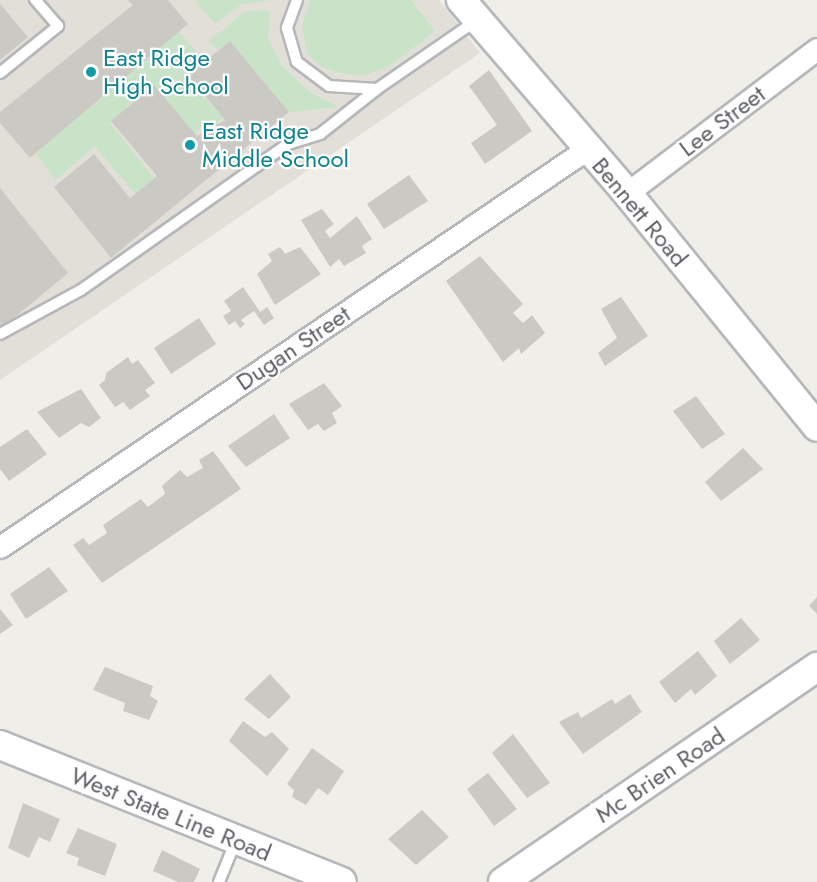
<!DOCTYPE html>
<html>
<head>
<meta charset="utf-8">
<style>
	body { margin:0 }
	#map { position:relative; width:817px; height:882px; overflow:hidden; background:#efeee8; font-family:Jost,sans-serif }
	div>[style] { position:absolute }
	.education>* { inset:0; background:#e2dfd9 }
	.green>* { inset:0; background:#c9e3c8 }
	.building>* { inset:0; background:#cbc9c4 }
	.roads { filter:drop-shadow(2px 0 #b5b7bb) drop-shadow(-2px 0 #b5b7bb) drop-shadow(0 2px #b5b7bb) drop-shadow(0 -2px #b5b7bb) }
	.lane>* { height:10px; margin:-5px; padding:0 5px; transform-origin:5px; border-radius:5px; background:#fff }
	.street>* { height:21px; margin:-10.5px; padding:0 10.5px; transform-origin:10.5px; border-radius:10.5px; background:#fff }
	.secondary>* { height:28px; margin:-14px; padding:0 14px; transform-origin:14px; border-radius:14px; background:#fff }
	.dots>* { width:16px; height:16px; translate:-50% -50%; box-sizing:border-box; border:3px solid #fff; border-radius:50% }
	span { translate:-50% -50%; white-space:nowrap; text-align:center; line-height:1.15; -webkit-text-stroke:4.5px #fff; paint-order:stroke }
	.culture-label { font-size:24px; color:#0d838f }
	.left { translate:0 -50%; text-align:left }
	.street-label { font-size:24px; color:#5f6266 }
</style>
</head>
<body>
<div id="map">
	<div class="education">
		<i style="clip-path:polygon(0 0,439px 0,480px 53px,0 380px)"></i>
	</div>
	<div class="green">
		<i style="clip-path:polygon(195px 0,272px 0,242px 4px,215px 24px)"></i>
		<i style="clip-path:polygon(310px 0,411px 0,435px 31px,390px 66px,365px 75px,346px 74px,323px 68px,307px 54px,302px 26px)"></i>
		<i style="clip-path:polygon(263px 10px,270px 11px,268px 38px,282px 66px,310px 92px,339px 107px,289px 112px,230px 41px,218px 50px,208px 42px,244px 12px)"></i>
		<i style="clip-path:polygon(179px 32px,205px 61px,186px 78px,223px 117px,211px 131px,206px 122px,194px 133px,151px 85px,110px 123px,154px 178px,135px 194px,95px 146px,55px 180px,36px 153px)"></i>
	</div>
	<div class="building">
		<i style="clip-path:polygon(128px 0,168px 0,188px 24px,30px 158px,0 123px,0 112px,133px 5px)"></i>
		<i style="clip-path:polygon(0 4px,28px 37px,0 60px)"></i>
		<i style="clip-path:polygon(230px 41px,289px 112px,111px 258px,54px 187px,94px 154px,130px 198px,157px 176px,111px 121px,154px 85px,197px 136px,225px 120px,188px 75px)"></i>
		<i style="clip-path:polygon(489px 70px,532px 131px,485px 164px,471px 143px,497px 125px,469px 86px)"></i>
		<i style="clip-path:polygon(409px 175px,428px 201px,384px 229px,367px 204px)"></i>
		<i style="clip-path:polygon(0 188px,68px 273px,3px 327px,0 324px)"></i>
		<i style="clip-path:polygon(322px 209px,334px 224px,325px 231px,330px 238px,357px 216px,372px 239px,362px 246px,366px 253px,344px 266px,339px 259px,330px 267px,301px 220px)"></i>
		<i style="clip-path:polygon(280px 247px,285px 254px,300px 247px,321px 274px,275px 305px,257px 274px,272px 261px,268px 254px)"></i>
		<i style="clip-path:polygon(480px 256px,523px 304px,513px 313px,523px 323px,532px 315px,545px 333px,521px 354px,519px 348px,503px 362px,446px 281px)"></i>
		<i style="clip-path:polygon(243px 287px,260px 312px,267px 307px,274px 318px,264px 325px,254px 311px,241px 320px,245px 324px,240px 328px,235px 321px,229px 325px,223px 316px,231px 311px,224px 301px)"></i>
		<i style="clip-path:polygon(621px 297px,648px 336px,605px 366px,598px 353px,617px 338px,601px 309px)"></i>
		<i style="clip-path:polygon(199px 318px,216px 344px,171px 374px,154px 348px)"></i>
		<i style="clip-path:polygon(128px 357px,132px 364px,138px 360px,155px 383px,145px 390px,150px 396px,130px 410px,123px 402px,115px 407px,99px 385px,105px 380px,106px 373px)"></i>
		<i style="clip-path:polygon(324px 383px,342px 406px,332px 413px,337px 423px,324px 431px,318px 424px,308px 430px,289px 404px)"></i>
		<i style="clip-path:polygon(81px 389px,101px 418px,89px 427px,81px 423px,59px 438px,37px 412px)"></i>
		<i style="clip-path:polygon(696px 396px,725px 434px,702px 449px,673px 411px)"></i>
		<i style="clip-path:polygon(274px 414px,290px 438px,246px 467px,228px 446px)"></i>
		<i style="clip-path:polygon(27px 429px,47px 454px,9px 481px,0 469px,0 447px)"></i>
		<i style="clip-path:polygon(743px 448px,763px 469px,721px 501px,705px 482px)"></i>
		<i style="clip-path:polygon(213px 451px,241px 489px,102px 583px,73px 545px,83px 538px,89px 545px,107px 533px,103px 525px,141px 499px,148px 507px,165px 494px,162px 486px,180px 470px,187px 477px,203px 468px,199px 460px)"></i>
		<i style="clip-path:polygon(49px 567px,68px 591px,26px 619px,10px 594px)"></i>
		<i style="clip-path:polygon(817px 597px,817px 614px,809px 606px)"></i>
		<i style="clip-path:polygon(0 609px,13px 625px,0 634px)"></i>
		<i style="clip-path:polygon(741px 618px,760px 640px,730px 664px,714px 641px)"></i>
		<i style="clip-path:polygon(698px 651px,717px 676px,695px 695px,691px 689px,675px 703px,659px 682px)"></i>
		<i style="clip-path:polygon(105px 667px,153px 686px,150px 696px,158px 701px,149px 720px,123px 711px,125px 703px,93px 690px)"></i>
		<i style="clip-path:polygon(270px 674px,291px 697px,269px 719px,244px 699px)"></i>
		<i style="clip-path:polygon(630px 694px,642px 712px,583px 754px,559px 722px,578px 712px,581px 718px,612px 699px,615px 704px)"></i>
		<i style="clip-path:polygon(243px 721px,265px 737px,272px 732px,289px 749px,267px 776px,229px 741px)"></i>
		<i style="clip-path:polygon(513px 734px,550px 783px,527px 798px,492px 753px)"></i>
		<i style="clip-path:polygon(312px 748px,344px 771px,328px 795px,318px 788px,306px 805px,292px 797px,294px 790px,287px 784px)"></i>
		<i style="clip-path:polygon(488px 773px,517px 809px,494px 826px,467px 789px)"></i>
		<i style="clip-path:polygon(23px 803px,60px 819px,50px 842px,39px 837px,29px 858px,8px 848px)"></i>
		<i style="clip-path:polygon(422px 810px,449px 837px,416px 865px,388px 839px)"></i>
		<i style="clip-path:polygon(78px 828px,117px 844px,105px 876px,77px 865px,79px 858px,66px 853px)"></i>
		<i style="clip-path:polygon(162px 850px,200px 869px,194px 882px,178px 882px,153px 871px)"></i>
	</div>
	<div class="roads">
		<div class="lane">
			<i style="left:297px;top:0;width:30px;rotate:110deg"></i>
			<i style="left:287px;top:28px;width:35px;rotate:74deg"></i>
			<i style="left:297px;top:62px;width:40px;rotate:37deg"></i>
			<i style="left:329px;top:86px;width:48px;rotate:3.6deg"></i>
			<i style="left:0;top:73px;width:75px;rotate:-39deg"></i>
			<i style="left:58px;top:26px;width:35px;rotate:-131deg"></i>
			<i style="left:0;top:334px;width:92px;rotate:-28.5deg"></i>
			<i style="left:81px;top:290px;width:253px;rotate:-35.2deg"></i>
			<i style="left:288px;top:144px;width:34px;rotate:-17deg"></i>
			<i style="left:320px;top:134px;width:73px;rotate:-38.3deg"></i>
			<i style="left:377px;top:89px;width:121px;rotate:-34.6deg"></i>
			<i style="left:219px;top:882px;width:45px;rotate:-68deg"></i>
		</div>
		<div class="street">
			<i style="left:627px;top:193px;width:238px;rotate:-37.2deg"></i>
			<i style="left:0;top:547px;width:709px;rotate:-34.14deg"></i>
		</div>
		<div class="secondary">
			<i style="left:461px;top:0;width:255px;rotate:49.3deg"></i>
			<i style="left:627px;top:193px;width:301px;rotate:50.9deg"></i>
			<i style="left:0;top:745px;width:368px;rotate:21.8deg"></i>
			<i style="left:503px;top:882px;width:381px;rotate:-34.4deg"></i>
		</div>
	</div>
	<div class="dots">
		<i style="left:91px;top:72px;background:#0f9aa8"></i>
		<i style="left:190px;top:145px;background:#0f9aa8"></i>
	</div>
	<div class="culture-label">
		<span class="left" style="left:103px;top:72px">East Ridge<br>High School</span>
		<span class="left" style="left:202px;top:145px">East Ridge<br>Middle School</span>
	</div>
	<div class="street-label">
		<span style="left:722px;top:121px;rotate:-37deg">Lee Street</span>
		<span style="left:640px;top:212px;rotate:50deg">Bennett Road</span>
		<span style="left:293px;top:348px;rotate:-34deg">Dugan Street</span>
		<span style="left:660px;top:775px;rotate:-34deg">Mc Brien Road</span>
		<span style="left:171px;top:814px;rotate:22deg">West State Line Road</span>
	</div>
</div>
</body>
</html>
